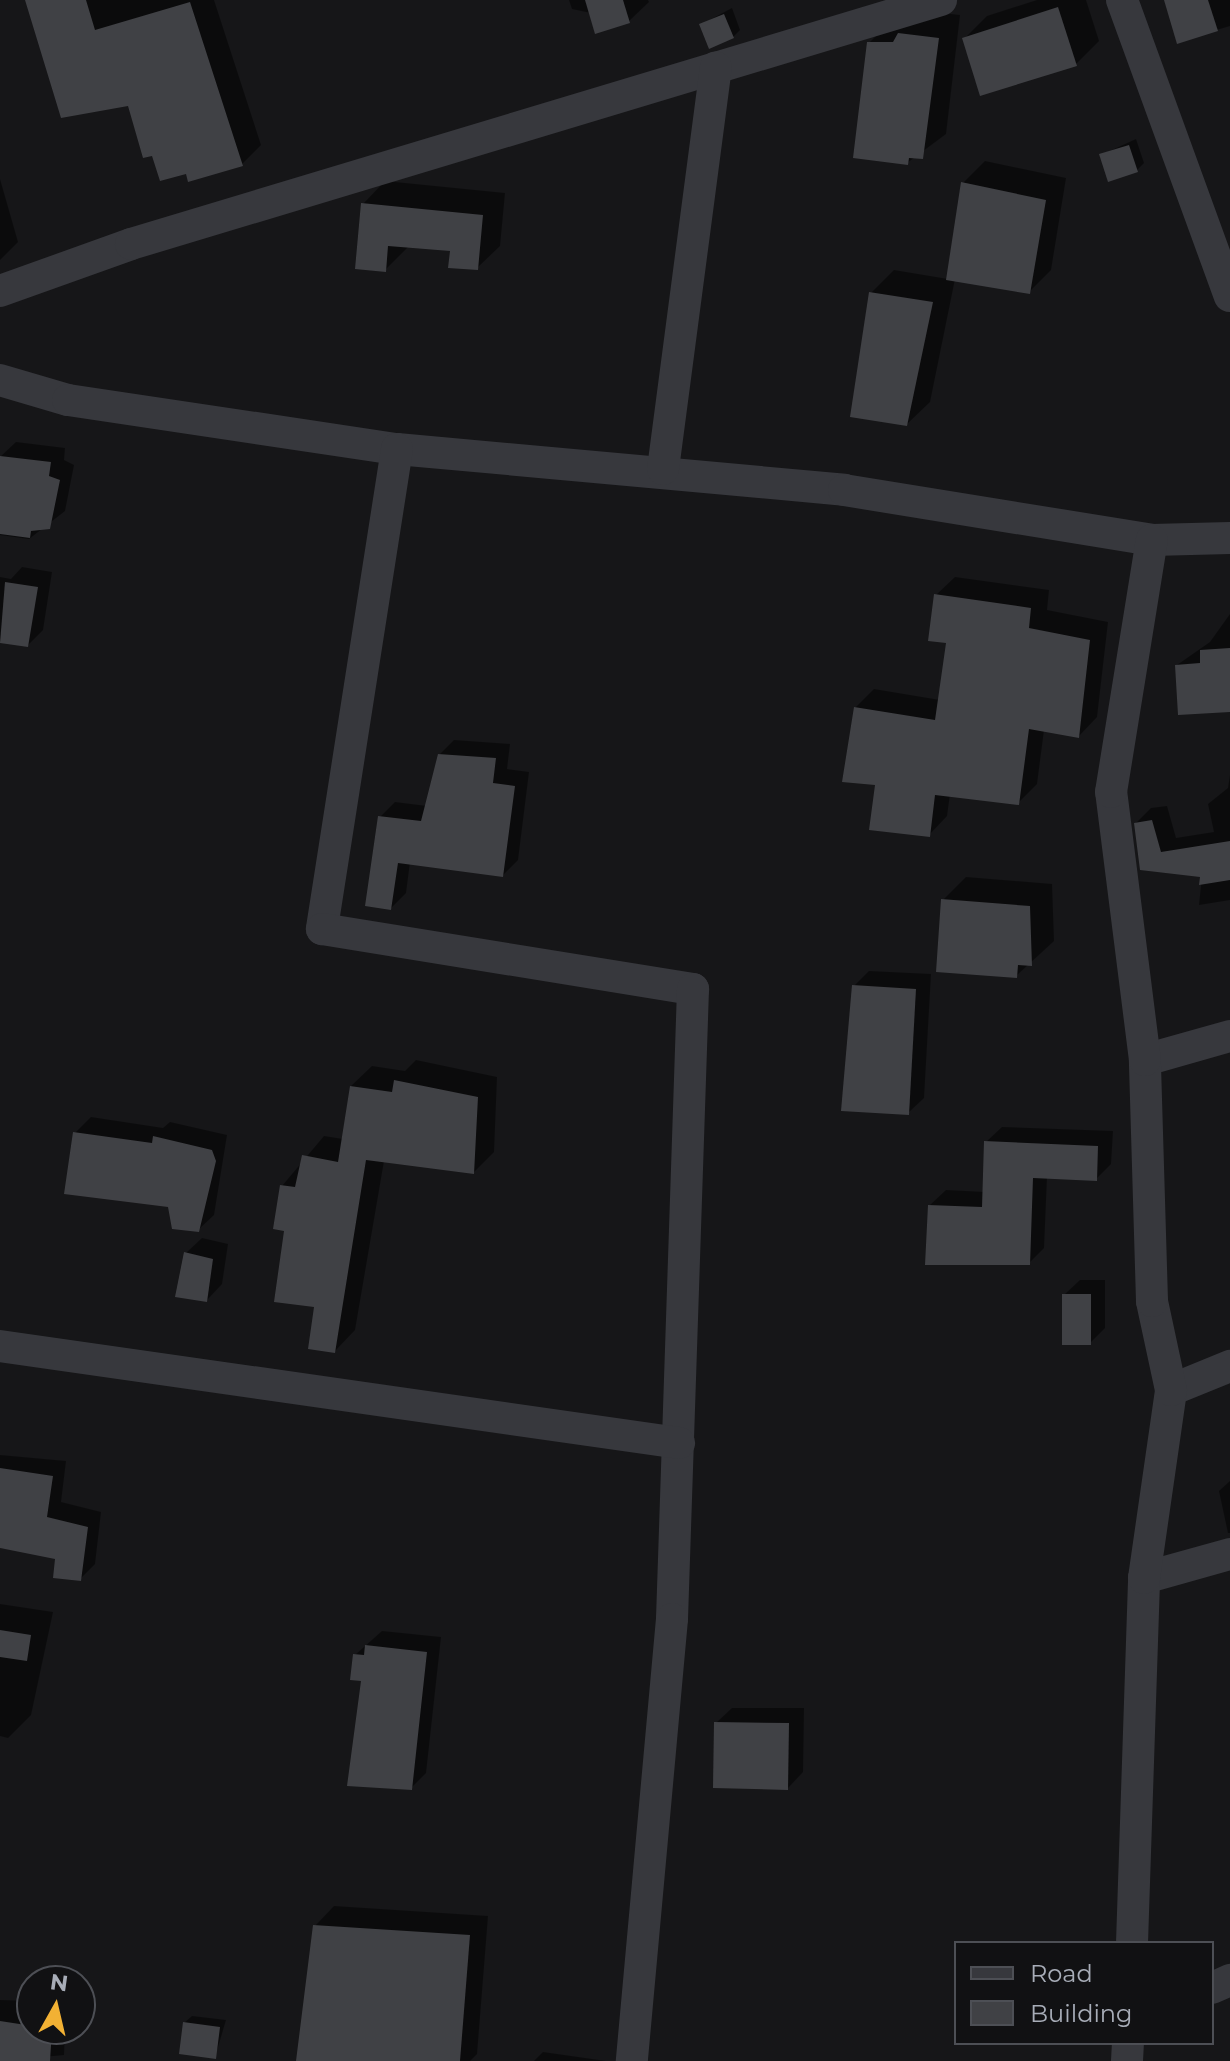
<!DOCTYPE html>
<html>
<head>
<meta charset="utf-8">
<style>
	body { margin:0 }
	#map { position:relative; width:1230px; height:2061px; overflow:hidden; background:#161618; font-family:Montserrat,sans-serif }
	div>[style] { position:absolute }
	.shadow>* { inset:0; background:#0007 }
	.building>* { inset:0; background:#404145 }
	.minor>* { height:32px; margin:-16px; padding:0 16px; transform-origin:16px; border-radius:16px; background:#37383d }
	span { translate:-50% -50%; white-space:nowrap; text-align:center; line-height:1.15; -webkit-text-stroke:6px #111113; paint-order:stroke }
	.legend { position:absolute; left:954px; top:1941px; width:260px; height:104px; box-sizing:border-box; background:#111113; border:2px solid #4d4f55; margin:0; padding:10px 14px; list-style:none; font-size:24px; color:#a8adb8 }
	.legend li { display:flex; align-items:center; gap:16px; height:40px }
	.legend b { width:40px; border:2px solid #4d4f55 }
	.north { position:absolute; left:16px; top:1965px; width:80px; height:80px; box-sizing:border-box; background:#111113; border:2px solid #4d4f55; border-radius:50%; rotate:8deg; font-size:22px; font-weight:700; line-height:32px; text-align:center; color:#a8adb8 }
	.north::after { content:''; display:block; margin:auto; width:28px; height:36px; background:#f2b134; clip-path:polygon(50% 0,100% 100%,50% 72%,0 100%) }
</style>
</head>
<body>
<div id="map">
	<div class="shadow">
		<i style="clip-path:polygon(28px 0,214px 0,261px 145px,242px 164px,187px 171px,154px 153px,129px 104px)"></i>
		<i style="clip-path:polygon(569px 0,648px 0,649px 2px,629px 21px,572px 9px)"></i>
		<i style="clip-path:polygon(1037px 0,1086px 0,1099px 41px,1076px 64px,964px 39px,987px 16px)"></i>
		<i style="clip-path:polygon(1166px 0,1230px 0,1230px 26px,1179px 41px)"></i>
		<i style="clip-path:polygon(732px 8px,740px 30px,733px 37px,702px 24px)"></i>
		<i style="clip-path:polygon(923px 11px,960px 15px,946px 134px,907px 163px,869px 43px,892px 20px)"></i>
		<i style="clip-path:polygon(1136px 139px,1144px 163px,1137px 170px,1101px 155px)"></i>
		<i style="clip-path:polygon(985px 161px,1066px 178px,1051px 270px,1030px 291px,955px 279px,930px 402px,907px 424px,871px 293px,894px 270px,948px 279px,963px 183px)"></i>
		<i style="clip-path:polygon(0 179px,18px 242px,0 260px)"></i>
		<i style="clip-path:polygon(385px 181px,505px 193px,500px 246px,477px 268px,452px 250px,408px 247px,385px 270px,363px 204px)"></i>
		<i style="clip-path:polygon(16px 442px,65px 448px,64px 460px,74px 465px,65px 511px,29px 539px,0 535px,0 457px)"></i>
		<i style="clip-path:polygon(22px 567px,52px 572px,43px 630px,28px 645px,0 641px,0 577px,11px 579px)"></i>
		<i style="clip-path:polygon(955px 577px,1049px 590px,1047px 610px,1108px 622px,1097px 717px,1079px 736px,1044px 730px,1037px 784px,1018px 803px,950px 794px,947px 816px,929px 835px,877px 784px,855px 708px,874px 689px,940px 700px,948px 642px,936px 595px)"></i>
		<i style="clip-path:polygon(1230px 614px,1230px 710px,1177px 665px,1210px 642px)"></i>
		<i style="clip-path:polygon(454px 740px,510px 744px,507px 769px,529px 772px,518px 860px,503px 875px,410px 862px,406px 893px,391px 908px,380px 817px,395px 802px,427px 806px,439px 755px)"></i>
		<i style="clip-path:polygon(1230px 775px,1230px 900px,1199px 905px,1202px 876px,1142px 868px,1136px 823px,1151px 808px,1167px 806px,1176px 838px,1214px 832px,1208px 804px,1228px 788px)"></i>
		<i style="clip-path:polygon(966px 877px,1052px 884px,1054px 941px,1016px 976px,943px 900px)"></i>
		<i style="clip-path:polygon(869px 971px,931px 974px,924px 1098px,908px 1113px,854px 986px)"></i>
		<i style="clip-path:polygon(416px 1060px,497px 1077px,494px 1152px,474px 1172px,384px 1161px,355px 1330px,335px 1351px,287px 1229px,282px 1186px,324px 1136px,343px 1139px,351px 1086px,372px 1066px,405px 1071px)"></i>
		<i style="clip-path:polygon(91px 1117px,163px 1128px,170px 1122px,227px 1135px,214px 1215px,198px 1230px,75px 1133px)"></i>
		<i style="clip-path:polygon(1002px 1127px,1113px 1131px,1111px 1164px,1096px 1179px,1047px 1177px,1044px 1248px,1029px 1263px,930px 1205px,946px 1190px,985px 1192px,986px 1142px)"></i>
		<i style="clip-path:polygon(202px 1238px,228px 1244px,222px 1284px,207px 1300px,186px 1253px)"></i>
		<i style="clip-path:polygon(1080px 1280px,1105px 1280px,1105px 1328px,1090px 1343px,1064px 1295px)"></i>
		<i style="clip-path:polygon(0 1455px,66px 1461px,61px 1502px,101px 1512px,95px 1564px,80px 1579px,57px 1557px,0 1548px)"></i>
		<i style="clip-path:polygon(1230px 1481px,1230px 1533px,1228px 1533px,1219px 1491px)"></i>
		<i style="clip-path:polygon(0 1604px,53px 1612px,31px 1715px,8px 1738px,0 1736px)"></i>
		<i style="clip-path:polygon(382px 1631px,441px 1637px,426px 1773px,411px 1788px,355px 1655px)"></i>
		<i style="clip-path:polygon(732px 1708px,804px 1708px,803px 1772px,788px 1788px,716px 1723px)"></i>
		<i style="clip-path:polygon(334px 1906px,488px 1916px,477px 2054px,470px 2061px,316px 2061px,315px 1926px)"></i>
		<i style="clip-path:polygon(0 2000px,32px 2001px,32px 2029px,65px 2029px,64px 2055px,0 2061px)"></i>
		<i style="clip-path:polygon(192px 2016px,226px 2020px,215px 2057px,184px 2023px)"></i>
		<i style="clip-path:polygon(543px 2052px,606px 2061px,534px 2061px)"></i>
	</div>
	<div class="building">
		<i style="clip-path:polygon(25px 0,86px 0,95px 30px,190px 2px,243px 166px,188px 182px,186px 174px,160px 181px,152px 156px,143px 158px,128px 106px,61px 118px)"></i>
		<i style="clip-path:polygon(585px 0,623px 0,630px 23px,595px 34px)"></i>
		<i style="clip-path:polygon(1164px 0,1208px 0,1218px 31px,1177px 44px)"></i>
		<i style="clip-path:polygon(1058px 7px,1077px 66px,980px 96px,962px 38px)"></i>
		<i style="clip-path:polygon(724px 14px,734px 38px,709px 49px,699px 24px)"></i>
		<i style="clip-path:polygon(898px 33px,939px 38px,923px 159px,909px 158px,908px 165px,853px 158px,867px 42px,893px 42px)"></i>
		<i style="clip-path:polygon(1129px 145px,1138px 172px,1108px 182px,1099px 154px)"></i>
		<i style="clip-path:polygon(961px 182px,1046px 200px,1030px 294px,946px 280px)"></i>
		<i style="clip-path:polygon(361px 203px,483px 215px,478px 270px,448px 268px,450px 251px,388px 246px,386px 272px,355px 269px)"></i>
		<i style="clip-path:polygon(869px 292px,933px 302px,907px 426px,850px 417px)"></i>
		<i style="clip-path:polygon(0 456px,51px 462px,49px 476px,60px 480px,50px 529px,31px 531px,30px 538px,0 534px)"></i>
		<i style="clip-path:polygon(5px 582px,38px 587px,28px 647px,0 643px)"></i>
		<i style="clip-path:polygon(934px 594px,1031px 608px,1029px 628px,1090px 640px,1079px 738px,1029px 729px,1019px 805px,935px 795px,930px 837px,869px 830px,875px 785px,842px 782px,854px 707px,935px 720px,946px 643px,928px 641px)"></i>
		<i style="clip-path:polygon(1230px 648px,1230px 712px,1178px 715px,1175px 665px,1200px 663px,1200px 650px)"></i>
		<i style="clip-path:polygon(438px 754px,496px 758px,493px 783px,515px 786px,503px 877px,398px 863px,391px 910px,365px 906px,378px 816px,421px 821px)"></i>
		<i style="clip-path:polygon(1152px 820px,1161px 852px,1230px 841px,1230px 880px,1199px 885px,1200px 877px,1140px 870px,1134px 823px)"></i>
		<i style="clip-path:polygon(941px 899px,1030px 906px,1032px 966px,1018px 965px,1017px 978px,936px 972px)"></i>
		<i style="clip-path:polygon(852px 985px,916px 989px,909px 1115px,841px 1111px)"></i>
		<i style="clip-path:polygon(394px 1080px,478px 1097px,474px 1174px,366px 1160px,335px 1353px,308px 1349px,314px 1307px,274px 1302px,284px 1231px,273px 1229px,280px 1185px,295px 1187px,302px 1155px,338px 1162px,350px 1086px,392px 1092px)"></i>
		<i style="clip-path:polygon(73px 1132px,152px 1143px,153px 1136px,212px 1150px,216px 1161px,199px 1232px,172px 1229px,168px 1207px,64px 1194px)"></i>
		<i style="clip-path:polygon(984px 1141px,1098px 1146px,1097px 1181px,1033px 1178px,1030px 1265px,925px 1265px,928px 1205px,982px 1207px)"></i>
		<i style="clip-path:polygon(184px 1252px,213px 1259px,207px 1302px,175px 1297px)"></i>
		<i style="clip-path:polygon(1062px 1294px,1091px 1294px,1091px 1345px,1062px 1345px)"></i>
		<i style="clip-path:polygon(0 1468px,53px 1476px,47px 1517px,88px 1527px,81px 1581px,53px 1578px,55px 1559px,0 1548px)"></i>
		<i style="clip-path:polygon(0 1630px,31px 1635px,27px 1661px,0 1657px)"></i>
		<i style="clip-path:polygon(365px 1645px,427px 1652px,412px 1790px,347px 1786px,361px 1681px,350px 1680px,353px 1654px,364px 1655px)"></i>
		<i style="clip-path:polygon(714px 1722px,789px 1723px,788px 1790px,713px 1788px)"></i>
		<i style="clip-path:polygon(313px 1925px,470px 1935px,460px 2061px,296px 2061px)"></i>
		<i style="clip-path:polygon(0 2021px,52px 2029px,50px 2061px,0 2061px)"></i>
		<i style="clip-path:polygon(183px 2022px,220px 2027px,216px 2059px,179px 2054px)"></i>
	</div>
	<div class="minor">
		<i style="left:1122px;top:0;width:315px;rotate:70deg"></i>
		<i style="left:0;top:291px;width:139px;rotate:-19.7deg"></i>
		<i style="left:131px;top:244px;width:846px;rotate:-16.76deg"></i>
		<i style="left:0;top:380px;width:71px;rotate:16.4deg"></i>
		<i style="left:68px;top:400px;width:333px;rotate:8.5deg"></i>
		<i style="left:397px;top:449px;width:449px;rotate:5.2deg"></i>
		<i style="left:844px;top:490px;width:312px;rotate:9.2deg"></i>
		<i style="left:1152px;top:540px;width:78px;rotate:-1.5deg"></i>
		<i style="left:397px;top:449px;width:486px;rotate:98.9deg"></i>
		<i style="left:322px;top:929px;width:376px;rotate:9.2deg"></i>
		<i style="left:693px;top:989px;width:630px;rotate:91.91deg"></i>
		<i style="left:672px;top:1619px;width:444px;rotate:95.2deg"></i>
		<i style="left:663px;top:469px;width:405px;rotate:-82.5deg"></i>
		<i style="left:1145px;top:1060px;width:88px;rotate:-15.8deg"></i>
		<i style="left:0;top:1346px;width:686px;rotate:8.13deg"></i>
		<i style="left:1171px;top:1390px;width:64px;rotate:-22.1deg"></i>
		<i style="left:1144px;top:1578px;width:89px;rotate:-15.6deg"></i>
		<i style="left:1132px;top:1943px;width:365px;rotate:-88.1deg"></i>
		<i style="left:1144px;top:1578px;width:190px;rotate:-81.8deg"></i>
		<i style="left:1171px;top:1390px;width:91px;rotate:-102.1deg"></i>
		<i style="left:1152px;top:1301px;width:241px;rotate:-91.7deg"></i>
		<i style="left:1145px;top:1060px;width:270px;rotate:-97.2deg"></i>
		<i style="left:1111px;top:792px;width:255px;rotate:-80.8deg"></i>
		<i style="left:1212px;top:1988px;width:20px;rotate:-24deg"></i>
		<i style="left:1127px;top:2061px;width:18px;rotate:-87deg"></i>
	</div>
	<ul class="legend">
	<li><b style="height:10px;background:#37383d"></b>Road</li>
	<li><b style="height:22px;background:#404145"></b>Building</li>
	</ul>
	<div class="north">N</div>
</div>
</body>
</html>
